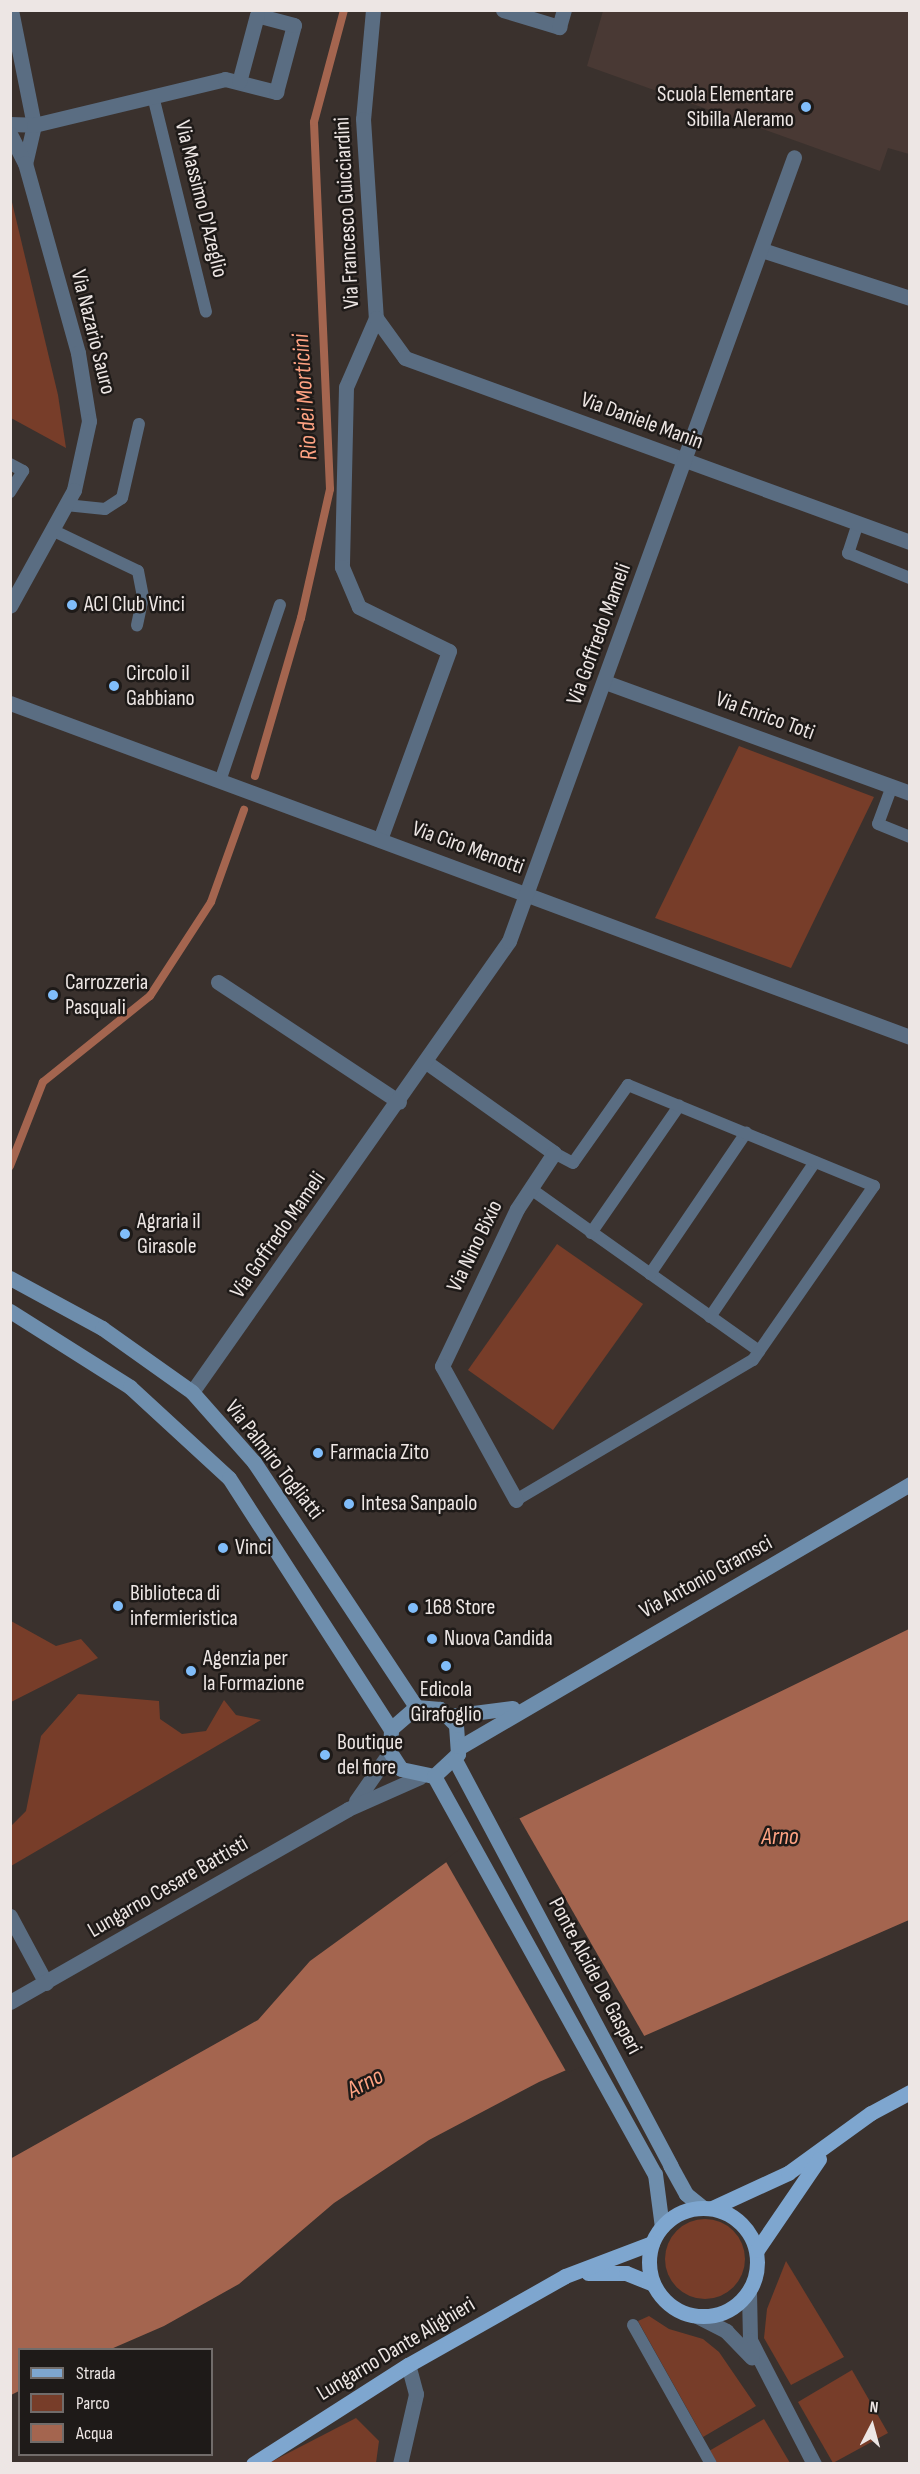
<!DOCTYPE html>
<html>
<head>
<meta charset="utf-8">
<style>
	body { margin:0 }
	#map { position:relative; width:920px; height:2474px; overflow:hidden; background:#3a312d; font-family:"Sofia Sans Condensed",sans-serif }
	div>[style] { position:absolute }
	.built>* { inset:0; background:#493934 }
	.green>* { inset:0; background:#773d29 }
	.round { border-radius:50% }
	.water>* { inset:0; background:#a4654f }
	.pier>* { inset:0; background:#3a312d }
	.stream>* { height:8px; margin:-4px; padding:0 4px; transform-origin:4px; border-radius:4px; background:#a4654f }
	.lane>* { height:12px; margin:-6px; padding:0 6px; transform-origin:6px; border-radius:6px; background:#5a6d82 }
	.street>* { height:15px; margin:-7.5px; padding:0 7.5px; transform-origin:7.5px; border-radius:7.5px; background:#5a6d82 }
	.secondary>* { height:15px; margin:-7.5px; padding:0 7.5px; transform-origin:7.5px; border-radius:7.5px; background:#6e8ead }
	.primary>* { height:15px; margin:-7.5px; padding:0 7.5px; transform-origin:7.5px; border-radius:7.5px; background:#7ea6cf }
	.primary>.ring { margin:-7.5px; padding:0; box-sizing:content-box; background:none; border:15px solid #7ea6cf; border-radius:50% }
	.dots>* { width:16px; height:16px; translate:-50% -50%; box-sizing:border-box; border:3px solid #1e1a18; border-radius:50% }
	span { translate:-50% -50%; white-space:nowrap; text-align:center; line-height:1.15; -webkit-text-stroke:5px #1e1a18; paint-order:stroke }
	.poi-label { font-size:22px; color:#ede6e4 }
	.right { translate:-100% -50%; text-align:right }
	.left { translate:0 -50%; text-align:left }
	.street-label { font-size:22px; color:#ede6e4 }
	.water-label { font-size:24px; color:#ffa383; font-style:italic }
	.frame { position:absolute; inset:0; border:12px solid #ede6e4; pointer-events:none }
	.legend { position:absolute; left:18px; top:2348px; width:195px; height:108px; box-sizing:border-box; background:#1e1a18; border:2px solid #716c6a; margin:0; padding:8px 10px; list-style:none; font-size:18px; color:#ede6e4 }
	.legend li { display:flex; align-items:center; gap:12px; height:30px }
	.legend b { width:30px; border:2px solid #716c6a }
	.north { position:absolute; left:842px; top:2396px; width:60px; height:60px; -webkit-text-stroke:4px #1e1a18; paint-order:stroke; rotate:6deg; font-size:16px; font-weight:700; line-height:24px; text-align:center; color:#ede6e4 }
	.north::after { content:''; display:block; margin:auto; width:21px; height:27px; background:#ede6e4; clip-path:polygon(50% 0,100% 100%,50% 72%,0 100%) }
</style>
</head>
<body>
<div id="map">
	<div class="built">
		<i style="clip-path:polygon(603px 11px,909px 11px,909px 154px,888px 148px,880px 171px,587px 66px)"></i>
	</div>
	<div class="green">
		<i style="clip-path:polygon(11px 198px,58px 395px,66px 448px,11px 418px)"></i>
		<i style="clip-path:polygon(739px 746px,874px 797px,791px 968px,655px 918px)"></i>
		<i style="clip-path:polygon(557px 1244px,643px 1304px,553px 1430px,468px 1370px)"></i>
		<i style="clip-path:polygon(11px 1621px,56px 1646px,81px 1639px,98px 1658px,11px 1702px)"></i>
		<i style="clip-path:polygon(78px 1694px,159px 1701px,160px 1719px,182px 1734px,206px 1731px,224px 1700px,236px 1715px,261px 1720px,11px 1866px,11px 1826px,26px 1811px,41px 1736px)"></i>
		<i class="round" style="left:665px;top:2219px;width:80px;height:80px"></i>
		<i style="clip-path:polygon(786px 2261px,844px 2357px,791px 2385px,764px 2338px,767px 2309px)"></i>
		<i style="clip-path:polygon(649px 2316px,669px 2329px,703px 2339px,719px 2352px,756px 2406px,703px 2437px,638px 2321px)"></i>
		<i style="clip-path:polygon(852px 2370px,888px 2433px,833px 2463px,798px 2402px)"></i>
		<i style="clip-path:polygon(356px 2418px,379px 2441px,376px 2463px,267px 2464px)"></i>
		<i style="clip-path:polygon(764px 2419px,790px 2463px,717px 2463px,709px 2451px)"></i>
	</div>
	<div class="water">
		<i style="clip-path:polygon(909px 1629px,909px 1920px,539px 2082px,429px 2140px,334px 2203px,239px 2284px,164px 2326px,111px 2349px,20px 2350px,19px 2391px,11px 2395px,10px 2159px,258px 2020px,310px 1961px,481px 1837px)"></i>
	</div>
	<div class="pier">
		<i style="clip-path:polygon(518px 1816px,646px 2039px,567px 2073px,445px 1860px,480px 1834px)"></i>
	</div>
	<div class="stream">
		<i style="left:255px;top:776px;width:165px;rotate:-73.8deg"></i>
		<i style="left:301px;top:618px;width:132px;rotate:-77.3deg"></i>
		<i style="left:330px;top:489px;width:367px;rotate:-92.5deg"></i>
		<i style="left:314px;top:122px;width:116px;rotate:-75deg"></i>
		<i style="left:10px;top:1166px;width:90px;rotate:-68.6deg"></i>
		<i style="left:43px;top:1082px;width:137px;rotate:-38.8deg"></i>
		<i style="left:150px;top:996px;width:112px;rotate:-57deg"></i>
		<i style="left:211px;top:902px;width:98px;rotate:-70.3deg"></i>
	</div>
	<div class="lane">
		<i style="left:153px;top:96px;width:222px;rotate:76.2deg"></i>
		<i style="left:10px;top:464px;width:15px;rotate:28deg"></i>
		<i style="left:23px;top:471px;width:25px;rotate:122deg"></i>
		<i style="left:66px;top:505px;width:39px;rotate:6deg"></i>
		<i style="left:105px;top:509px;width:20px;rotate:-33deg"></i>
		<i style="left:122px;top:498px;width:76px;rotate:-77.1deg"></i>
		<i style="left:858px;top:523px;width:32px;rotate:108deg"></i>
		<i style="left:848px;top:553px;width:67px;rotate:22deg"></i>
		<i style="left:52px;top:530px;width:95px;rotate:25.5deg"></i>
		<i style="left:138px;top:571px;width:26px;rotate:79deg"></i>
		<i style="left:143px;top:597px;width:29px;rotate:102deg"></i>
		<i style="left:220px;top:781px;width:186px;rotate:-71.2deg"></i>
		<i style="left:892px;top:786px;width:40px;rotate:110.2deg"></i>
		<i style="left:878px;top:824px;width:35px;rotate:22deg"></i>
		<i style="left:531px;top:1189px;width:280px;rotate:35.4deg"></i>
		<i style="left:591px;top:1233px;width:155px;rotate:-55.3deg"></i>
		<i style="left:650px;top:1274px;width:171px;rotate:-55.8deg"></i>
		<i style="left:710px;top:1317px;width:187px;rotate:-55.9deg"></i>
		<i style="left:516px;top:1500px;width:275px;rotate:-30.6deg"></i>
		<i style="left:753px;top:1360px;width:212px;rotate:-55.2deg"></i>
		<i style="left:874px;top:1186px;width:266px;rotate:-157.7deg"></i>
		<i style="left:628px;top:1085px;width:95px;rotate:125.2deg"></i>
		<i style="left:573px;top:1163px;width:21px;rotate:-152deg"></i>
		<i style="left:633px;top:2325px;width:159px;rotate:60.7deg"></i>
	</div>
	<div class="street">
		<i style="left:11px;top:10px;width:117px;rotate:78.7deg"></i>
		<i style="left:34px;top:125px;width:39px;rotate:103deg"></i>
		<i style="left:373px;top:10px;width:109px;rotate:95.2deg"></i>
		<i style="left:363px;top:119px;width:199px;rotate:86.3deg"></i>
		<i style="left:376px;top:318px;width:75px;rotate:113.5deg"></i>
		<i style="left:346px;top:387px;width:180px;rotate:91.3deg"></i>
		<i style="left:342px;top:567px;width:43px;rotate:67deg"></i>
		<i style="left:359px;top:607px;width:100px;rotate:26.1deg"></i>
		<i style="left:449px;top:651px;width:201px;rotate:110.1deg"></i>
		<i style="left:503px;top:10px;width:59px;rotate:16.9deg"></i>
		<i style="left:559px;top:27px;width:18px;rotate:-74deg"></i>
		<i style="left:10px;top:124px;width:24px;rotate:2deg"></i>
		<i style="left:34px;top:125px;width:196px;rotate:-13.5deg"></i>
		<i style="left:225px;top:79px;width:53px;rotate:14.3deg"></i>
		<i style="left:276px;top:92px;width:69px;rotate:-75deg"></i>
		<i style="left:294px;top:25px;width:38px;rotate:-165deg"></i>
		<i style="left:257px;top:15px;width:69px;rotate:105deg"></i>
		<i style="left:10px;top:134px;width:33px;rotate:63deg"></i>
		<i style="left:25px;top:163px;width:197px;rotate:74.4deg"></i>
		<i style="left:78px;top:353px;width:69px;rotate:80.8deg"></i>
		<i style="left:89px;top:421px;width:71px;rotate:102.3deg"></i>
		<i style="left:74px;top:490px;width:132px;rotate:118.9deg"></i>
		<i style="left:765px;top:251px;width:152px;rotate:18deg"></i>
		<i style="left:376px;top:318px;width:49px;rotate:54.1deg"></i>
		<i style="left:405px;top:358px;width:537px;rotate:20.02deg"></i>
		<i style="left:605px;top:682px;width:325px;rotate:20deg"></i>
		<i style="left:10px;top:703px;width:960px;rotate:20.36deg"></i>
		<i style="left:218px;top:982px;width:217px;rotate:33.5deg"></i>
		<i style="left:426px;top:1062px;width:157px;rotate:35.4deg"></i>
		<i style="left:554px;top:1153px;width:67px;rotate:123.5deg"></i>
		<i style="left:517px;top:1209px;width:174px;rotate:115.5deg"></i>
		<i style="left:442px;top:1366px;width:153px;rotate:61.1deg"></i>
		<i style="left:192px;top:1392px;width:551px;rotate:-54.9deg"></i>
		<i style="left:509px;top:941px;width:834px;rotate:-70.02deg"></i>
		<i style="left:356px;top:1801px;width:60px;rotate:-55.2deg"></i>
		<i style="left:10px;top:1916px;width:76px;rotate:61.8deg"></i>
		<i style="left:10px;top:2002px;width:389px;rotate:-29.7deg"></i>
		<i style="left:348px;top:1809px;width:79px;rotate:-24deg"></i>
		<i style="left:749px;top:2292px;width:48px;rotate:88.8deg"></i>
		<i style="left:750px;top:2340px;width:140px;rotate:62.7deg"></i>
		<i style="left:697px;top:2316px;width:33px;rotate:27deg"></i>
		<i style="left:726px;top:2331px;width:37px;rotate:46deg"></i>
		<i style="left:400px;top:2464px;width:72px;rotate:-77.1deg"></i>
		<i style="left:416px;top:2394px;width:30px;rotate:-105deg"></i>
	</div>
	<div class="secondary">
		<i style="left:10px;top:1278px;width:105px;rotate:28.5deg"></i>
		<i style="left:102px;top:1328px;width:110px;rotate:35.4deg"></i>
		<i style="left:192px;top:1392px;width:94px;rotate:48.5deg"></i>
		<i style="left:254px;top:1462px;width:294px;rotate:56.5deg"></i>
		<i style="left:10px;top:1311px;width:142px;rotate:32.3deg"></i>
		<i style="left:130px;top:1387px;width:134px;rotate:42.6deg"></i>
		<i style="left:229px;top:1478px;width:299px;rotate:57.2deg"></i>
		<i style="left:391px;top:1729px;width:23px;rotate:92deg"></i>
		<i style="left:390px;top:1752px;width:20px;rotate:57deg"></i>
		<i style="left:401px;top:1769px;width:34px;rotate:12deg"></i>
		<i style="left:434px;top:1776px;width:33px;rotate:-43deg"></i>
		<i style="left:458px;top:1754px;width:29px;rotate:-94deg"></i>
		<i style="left:456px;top:1725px;width:23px;rotate:-135deg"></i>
		<i style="left:440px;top:1709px;width:24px;rotate:-175deg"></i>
		<i style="left:416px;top:1707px;width:33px;rotate:139deg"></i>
		<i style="left:450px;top:1716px;width:63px;rotate:-7.4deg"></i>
		<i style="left:460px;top:1747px;width:521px;rotate:-30.3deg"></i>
		<i style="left:455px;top:1760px;width:459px;rotate:62deg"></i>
		<i style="left:670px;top:2165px;width:33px;rotate:61deg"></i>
		<i style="left:686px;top:2194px;width:22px;rotate:39deg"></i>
		<i style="left:434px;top:1776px;width:455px;rotate:61deg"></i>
		<i style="left:655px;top:2174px;width:53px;rotate:82.5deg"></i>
	</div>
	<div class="primary">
		<i class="ring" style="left:649px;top:2208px;width:93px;height:93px"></i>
		<i style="left:712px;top:2208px;width:84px;rotate:-24.7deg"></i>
		<i style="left:788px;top:2173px;width:102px;rotate:-35.9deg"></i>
		<i style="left:871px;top:2113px;width:44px;rotate:-28.3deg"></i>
		<i style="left:757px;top:2250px;width:110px;rotate:-55.7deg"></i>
		<i style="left:588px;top:2273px;width:38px"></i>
		<i style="left:626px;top:2273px;width:29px;rotate:22deg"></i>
		<i style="left:253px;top:2464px;width:184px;rotate:-32.6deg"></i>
		<i style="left:408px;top:2365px;width:180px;rotate:-29.5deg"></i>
		<i style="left:565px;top:2276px;width:93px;rotate:-20.8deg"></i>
	</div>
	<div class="dots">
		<i style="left:806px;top:107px;background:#80bdfa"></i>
		<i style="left:72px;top:605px;background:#80bdfa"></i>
		<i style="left:114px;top:686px;background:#80bdfa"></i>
		<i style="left:53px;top:995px;background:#80bdfa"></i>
		<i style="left:125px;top:1234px;background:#80bdfa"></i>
		<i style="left:318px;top:1453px;background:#80bdfa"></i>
		<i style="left:349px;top:1504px;background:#80bdfa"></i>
		<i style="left:223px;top:1548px;background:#80bdfa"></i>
		<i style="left:118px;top:1606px;background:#80bdfa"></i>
		<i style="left:413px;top:1608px;background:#80bdfa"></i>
		<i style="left:432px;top:1639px;background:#80bdfa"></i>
		<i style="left:446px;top:1666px;background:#80bdfa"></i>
		<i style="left:191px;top:1671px;background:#80bdfa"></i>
		<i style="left:325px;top:1755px;background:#80bdfa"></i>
	</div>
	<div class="poi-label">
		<span class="right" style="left:794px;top:107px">Scuola Elementare<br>Sibilla Aleramo</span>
		<span class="left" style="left:84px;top:605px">ACI Club Vinci</span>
		<span class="left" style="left:126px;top:686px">Circolo il<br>Gabbiano</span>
		<span class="left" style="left:65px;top:995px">Carrozzeria<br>Pasquali</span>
		<span class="left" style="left:137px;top:1234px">Agraria il<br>Girasole</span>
		<span class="left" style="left:330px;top:1453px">Farmacia Zito</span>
		<span class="left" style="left:361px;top:1504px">Intesa Sanpaolo</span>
		<span class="left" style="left:235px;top:1548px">Vinci</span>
		<span class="left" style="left:130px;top:1606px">Biblioteca di<br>infermieristica</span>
		<span class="left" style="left:425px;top:1608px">168 Store</span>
		<span class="left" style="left:444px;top:1639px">Nuova Candida</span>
		<span class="left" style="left:203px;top:1671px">Agenzia per<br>la Formazione</span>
		<span style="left:446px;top:1702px">Edicola<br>Girafoglio</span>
		<span class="left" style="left:337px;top:1755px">Boutique<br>del fiore</span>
	</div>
	<div class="street-label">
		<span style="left:201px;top:199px;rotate:76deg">Via Massimo D'Azeglio</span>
		<span style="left:347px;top:213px;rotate:-93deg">Via Francesco Guicciardini</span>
		<span style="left:93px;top:332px;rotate:76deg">Via Nazario Sauro</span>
		<span style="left:642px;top:421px;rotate:20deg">Via Daniele Manin</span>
		<span style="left:599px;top:634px;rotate:-70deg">Via Goffredo Mameli</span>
		<span style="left:765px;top:716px;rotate:20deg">Via Enrico Toti</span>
		<span style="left:468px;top:848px;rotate:20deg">Via Ciro Menotti</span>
		<span style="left:278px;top:1235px;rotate:-55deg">Via Goffredo Mameli</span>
		<span style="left:475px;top:1246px;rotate:-64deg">Via Nino Bixio</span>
		<span style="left:274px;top:1460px;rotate:52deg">Via Palmiro Togliatti</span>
		<span style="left:706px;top:1577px;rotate:-29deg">Via Antonio Gramsci</span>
		<span style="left:168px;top:1887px;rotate:-30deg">Lungarno Cesare Battisti</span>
		<span style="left:595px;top:1976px;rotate:62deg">Ponte Alcide De Gasperi</span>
		<span style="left:396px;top:2349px;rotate:-31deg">Lungarno Dante Alighieri</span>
	</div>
	<div class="water-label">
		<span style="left:305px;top:397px;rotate:-94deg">Rio dei Morticini</span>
		<span style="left:780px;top:1837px">Arno</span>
		<span style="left:365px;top:2083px;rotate:-28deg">Arno</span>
	</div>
	<div class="frame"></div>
	<ul class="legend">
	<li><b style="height:8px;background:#7ea6cf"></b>Strada</li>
	<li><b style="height:16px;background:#773d29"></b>Parco</li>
	<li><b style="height:16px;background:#a4654f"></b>Acqua</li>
	</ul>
	<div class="north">N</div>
</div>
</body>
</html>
